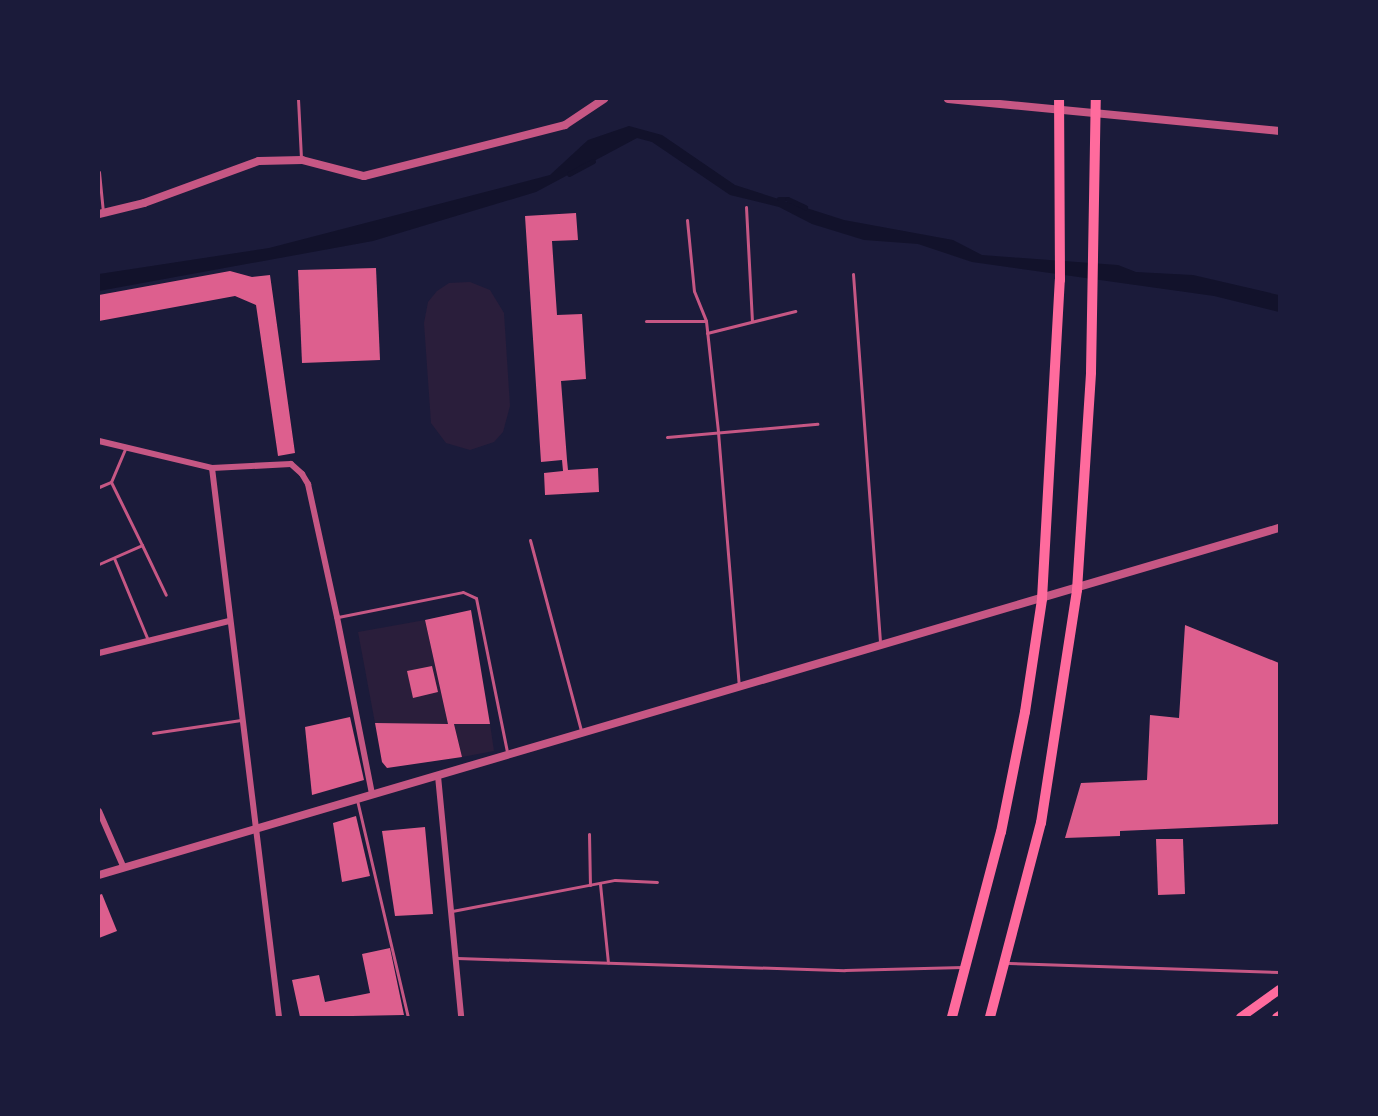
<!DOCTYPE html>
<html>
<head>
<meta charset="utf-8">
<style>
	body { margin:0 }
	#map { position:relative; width:1378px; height:1116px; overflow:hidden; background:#1b1b3a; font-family:Inter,sans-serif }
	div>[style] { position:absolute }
	.green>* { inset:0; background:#2a1e3b }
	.water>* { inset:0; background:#12122b }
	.stream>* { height:4.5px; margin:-2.25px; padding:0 2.25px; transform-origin:2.25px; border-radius:2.25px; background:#12122b }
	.building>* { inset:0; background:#dd5f8e }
	.service>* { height:3px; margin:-1.5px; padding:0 1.5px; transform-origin:1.5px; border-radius:1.5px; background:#c65784 }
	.minor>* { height:6px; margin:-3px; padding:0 3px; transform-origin:3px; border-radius:3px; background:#c65784 }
	.tertiary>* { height:8px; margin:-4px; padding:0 4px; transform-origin:4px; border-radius:4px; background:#c65784 }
	.secondary>* { height:9px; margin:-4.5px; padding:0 4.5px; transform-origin:4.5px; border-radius:4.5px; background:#ff6b9d }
	.primary>* { height:10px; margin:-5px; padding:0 5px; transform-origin:5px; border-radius:5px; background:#ff6b9d }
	span { translate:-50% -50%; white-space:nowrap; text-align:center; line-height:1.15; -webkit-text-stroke:6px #1b1b3a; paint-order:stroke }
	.frame { position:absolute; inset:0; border:100px solid #1b1b3a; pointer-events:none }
</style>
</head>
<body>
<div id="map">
	<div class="green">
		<i style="clip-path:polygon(470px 282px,490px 290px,504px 313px,510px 406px,503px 432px,494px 442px,470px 450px,446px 443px,431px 423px,424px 323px,428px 302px,437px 291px,449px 283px)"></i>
		<i style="clip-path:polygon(425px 620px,448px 724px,375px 723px,358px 632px)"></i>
		<i style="clip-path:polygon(454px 724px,490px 724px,494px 751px,462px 757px)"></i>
	</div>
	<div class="water">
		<i style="clip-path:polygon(629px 126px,662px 135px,735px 185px,844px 220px,953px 240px,982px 255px,1118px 265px,1136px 272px,1193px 275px,1279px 295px,1279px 312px,1214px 296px,972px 262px,918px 244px,864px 240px,812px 224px,779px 207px,730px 195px,652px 142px,637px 138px,536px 192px,373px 241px,99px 291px,99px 274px,269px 248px,550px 175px,588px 140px)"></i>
	</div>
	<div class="stream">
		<i style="left:569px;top:174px;width:27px;rotate:-28deg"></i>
		<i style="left:779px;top:199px;width:9px"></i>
		<i style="left:788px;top:199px;width:19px;rotate:25deg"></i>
	</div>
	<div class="building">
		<i style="clip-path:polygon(576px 213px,578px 240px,552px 241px,557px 315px,582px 314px,586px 379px,561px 381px,567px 460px,568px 470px,598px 468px,599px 492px,545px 495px,544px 473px,563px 471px,562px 460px,541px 462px,525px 216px)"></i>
		<i style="clip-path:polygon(376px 268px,380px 360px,302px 363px,298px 270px)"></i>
		<i style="clip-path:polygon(230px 271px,252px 277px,270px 275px,295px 453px,278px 456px,256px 305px,235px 296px,99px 321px,99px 295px)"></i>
		<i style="clip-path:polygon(471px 610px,490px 724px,454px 724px,462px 757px,387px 768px,382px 762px,375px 723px,448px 724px,425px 620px)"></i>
		<i style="clip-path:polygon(1185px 625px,1279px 663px,1279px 824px,1120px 831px,1120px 836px,1065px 838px,1081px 783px,1147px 780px,1150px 715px,1179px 718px)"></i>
		<i style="clip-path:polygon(432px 666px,438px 692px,413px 698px,407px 671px)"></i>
		<i style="clip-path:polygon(350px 717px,364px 780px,312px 795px,305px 727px)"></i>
		<i style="clip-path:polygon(356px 816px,370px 876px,342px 882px,333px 823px)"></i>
		<i style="clip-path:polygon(425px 827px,433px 914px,395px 916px,382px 831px)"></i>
		<i style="clip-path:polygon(1156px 839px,1183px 839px,1185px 894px,1158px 895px)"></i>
		<i style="clip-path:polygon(102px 894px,117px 931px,99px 938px,99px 895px)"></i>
		<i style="clip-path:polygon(390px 948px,404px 1015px,300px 1017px,292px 980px,319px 975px,325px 1002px,370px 993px,362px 954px)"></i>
	</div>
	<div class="service">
		<i style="left:298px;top:99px;width:59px;rotate:87.1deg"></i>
		<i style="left:99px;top:172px;width:40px;rotate:84.3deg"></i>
		<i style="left:746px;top:207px;width:114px;rotate:87deg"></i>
		<i style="left:687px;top:220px;width:71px;rotate:84.4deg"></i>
		<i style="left:694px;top:291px;width:32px;rotate:68deg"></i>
		<i style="left:706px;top:321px;width:112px;rotate:83.8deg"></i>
		<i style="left:718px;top:432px;width:255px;rotate:85.3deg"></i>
		<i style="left:853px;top:274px;width:371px;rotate:85.8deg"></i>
		<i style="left:646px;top:321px;width:59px"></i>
		<i style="left:707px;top:333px;width:91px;rotate:-14deg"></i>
		<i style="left:667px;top:437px;width:151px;rotate:-5deg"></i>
		<i style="left:125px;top:449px;width:36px;rotate:113deg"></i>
		<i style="left:111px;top:482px;width:70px;rotate:63.8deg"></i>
		<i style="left:99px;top:487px;width:13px;rotate:-23deg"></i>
		<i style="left:530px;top:540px;width:198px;rotate:75deg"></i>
		<i style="left:114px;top:558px;width:89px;rotate:67.5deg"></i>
		<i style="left:99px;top:564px;width:47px;rotate:-23.8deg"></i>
		<i style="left:142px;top:545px;width:55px;rotate:64.4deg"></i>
		<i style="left:338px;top:617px;width:127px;rotate:-11.3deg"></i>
		<i style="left:463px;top:592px;width:14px;rotate:25deg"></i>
		<i style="left:476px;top:598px;width:157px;rotate:78.6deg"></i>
		<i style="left:153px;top:733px;width:89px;rotate:-8.4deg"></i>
		<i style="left:357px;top:800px;width:223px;rotate:76.8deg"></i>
		<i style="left:589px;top:834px;width:51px;rotate:88.9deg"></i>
		<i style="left:600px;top:884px;width:79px;rotate:84.2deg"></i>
		<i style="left:452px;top:911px;width:166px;rotate:-10.8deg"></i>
		<i style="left:615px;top:880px;width:42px;rotate:2.7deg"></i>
		<i style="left:457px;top:958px;width:388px;rotate:1.8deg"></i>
		<i style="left:845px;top:970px;width:118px;rotate:-1.5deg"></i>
		<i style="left:1009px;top:963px;width:270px;rotate:1.9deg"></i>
	</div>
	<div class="minor">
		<i style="left:99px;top:441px;width:116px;rotate:13.4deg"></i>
		<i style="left:212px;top:468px;width:79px;rotate:-2.9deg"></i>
		<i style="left:291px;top:464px;width:15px;rotate:42deg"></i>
		<i style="left:302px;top:474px;width:12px;rotate:59deg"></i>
		<i style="left:308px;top:484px;width:136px;rotate:77.7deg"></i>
		<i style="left:337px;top:617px;width:180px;rotate:78.8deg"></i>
		<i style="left:212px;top:468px;width:553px;rotate:83.04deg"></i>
		<i style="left:99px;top:653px;width:134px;rotate:-13.8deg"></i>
		<i style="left:438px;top:776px;width:242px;rotate:84.5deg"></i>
		<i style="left:99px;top:811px;width:60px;rotate:66.4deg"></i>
	</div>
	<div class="tertiary">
		<i style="left:948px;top:99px;width:333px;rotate:5.5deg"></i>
		<i style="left:99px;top:214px;width:46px;rotate:-13.7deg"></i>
		<i style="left:144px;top:203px;width:122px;rotate:-20.1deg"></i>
		<i style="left:259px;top:161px;width:43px;rotate:-1.3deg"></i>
		<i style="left:302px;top:160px;width:64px;rotate:14.5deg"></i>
		<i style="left:364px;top:176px;width:207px;rotate:-14.2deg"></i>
		<i style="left:565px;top:125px;width:47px;rotate:-33.7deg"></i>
		<i style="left:99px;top:875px;width:1230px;rotate:-16.39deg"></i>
	</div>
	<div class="secondary">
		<i style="left:1240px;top:1017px;width:48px;rotate:-35.7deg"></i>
		<i style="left:1276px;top:1017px;width:4px;rotate:-34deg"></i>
	</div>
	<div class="primary">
		<i style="left:952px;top:1017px;width:191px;rotate:-75.2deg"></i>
		<i style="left:1001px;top:832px;width:122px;rotate:-78.7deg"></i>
		<i style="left:1025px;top:712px;width:114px;rotate:-81.4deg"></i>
		<i style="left:1042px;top:599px;width:320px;rotate:-86.8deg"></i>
		<i style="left:1060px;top:280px;width:181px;rotate:-90.3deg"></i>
		<i style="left:990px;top:1017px;width:201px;rotate:-75.3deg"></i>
		<i style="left:1041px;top:823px;width:236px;rotate:-81.2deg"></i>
		<i style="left:1077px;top:590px;width:218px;rotate:-86.3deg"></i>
		<i style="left:1091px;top:372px;width:273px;rotate:-89deg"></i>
	</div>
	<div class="frame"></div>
</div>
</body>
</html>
